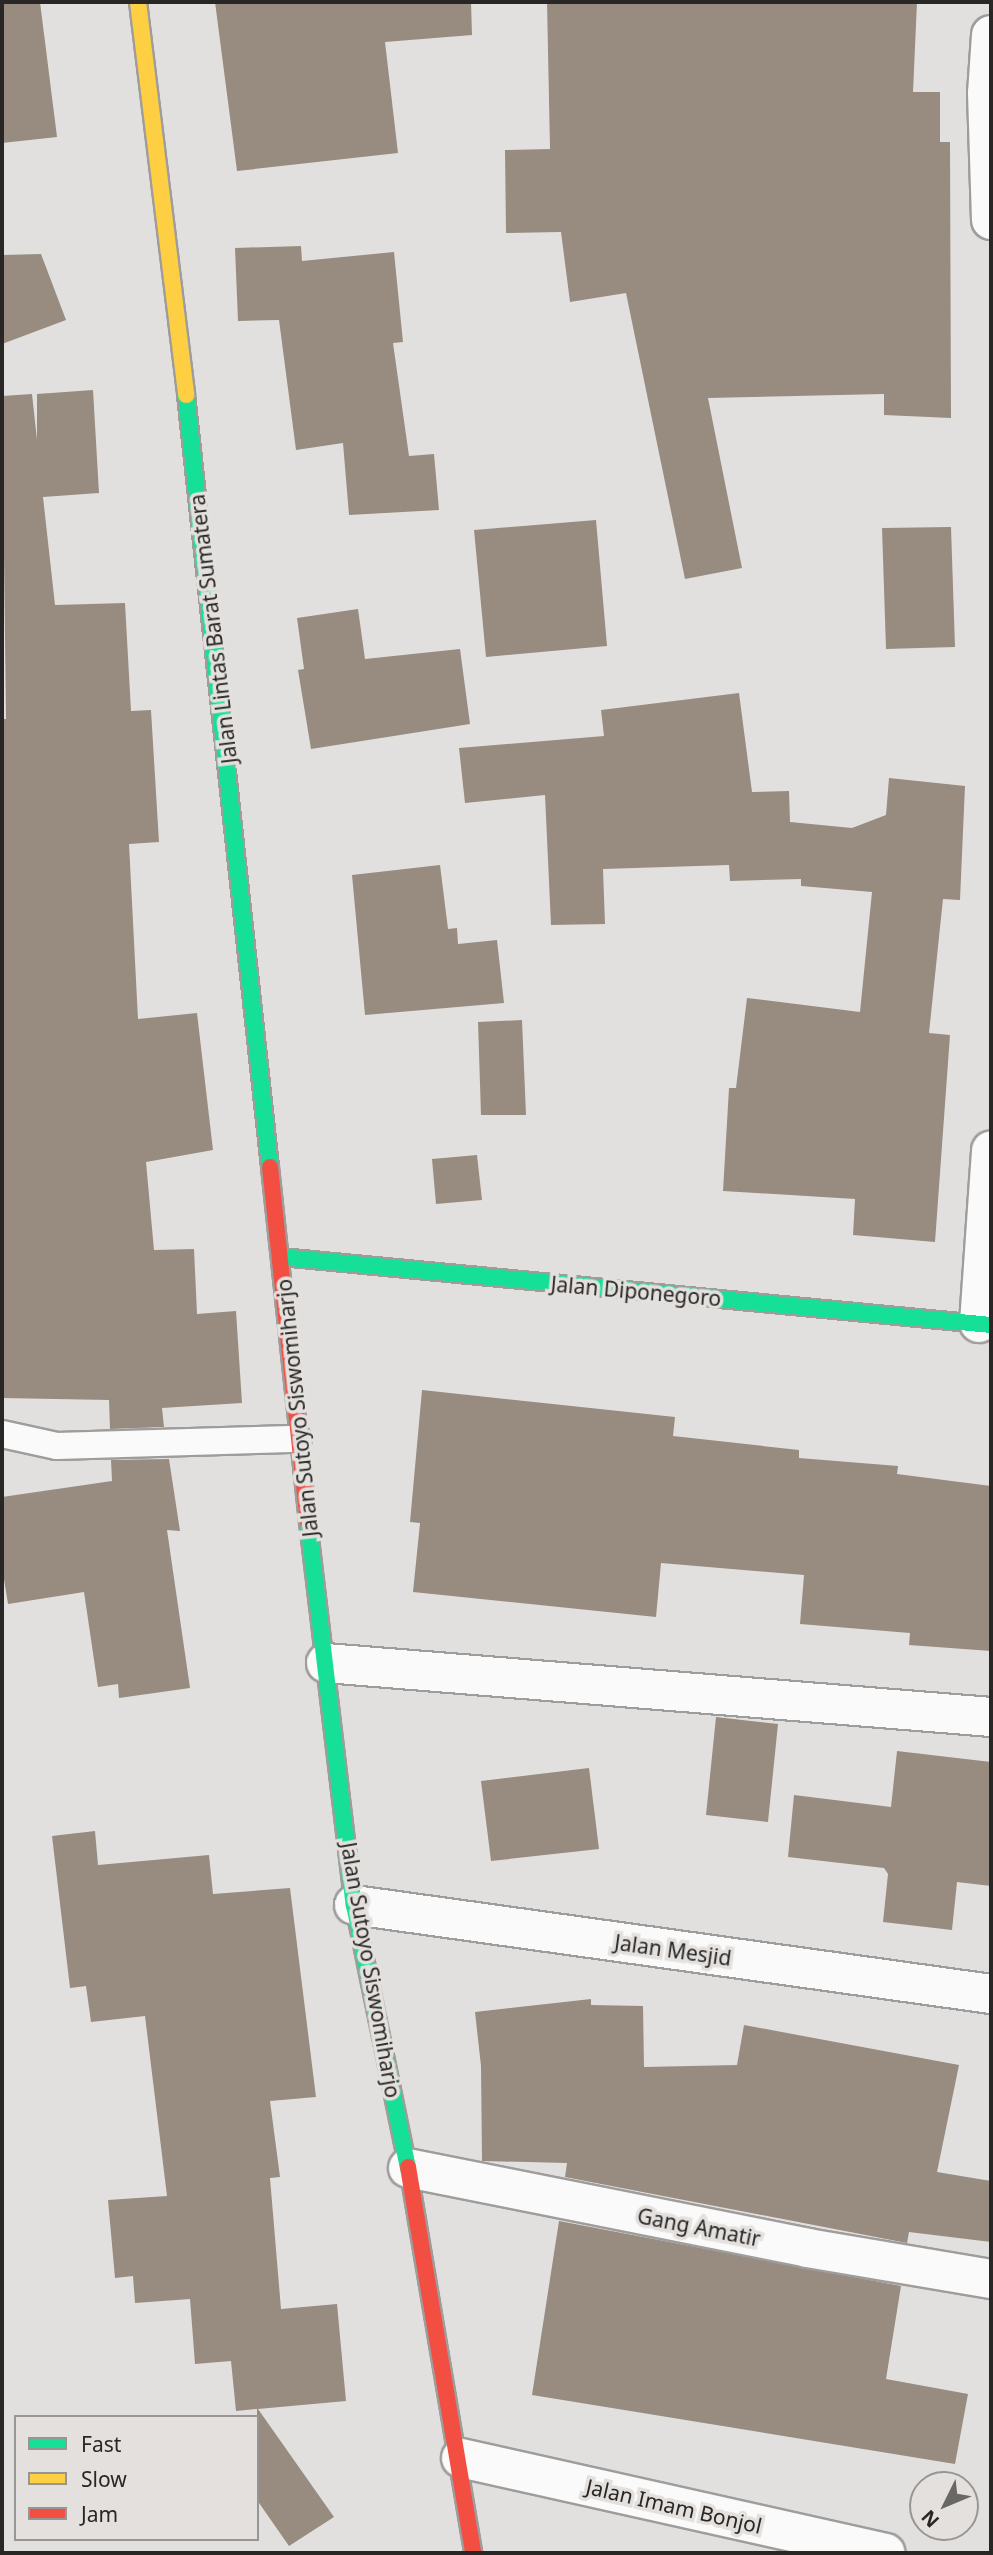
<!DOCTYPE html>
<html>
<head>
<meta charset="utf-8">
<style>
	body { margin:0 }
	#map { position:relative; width:993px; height:2555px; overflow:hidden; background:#e2e0de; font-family:"Noto Sans",sans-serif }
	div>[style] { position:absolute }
	.building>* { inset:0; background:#978c7f }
	.roads { filter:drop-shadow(2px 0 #9e9d9c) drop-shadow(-2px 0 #9e9d9c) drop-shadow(0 2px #9e9d9c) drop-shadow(0 -2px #9e9d9c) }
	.lane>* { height:26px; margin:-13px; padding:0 13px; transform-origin:13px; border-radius:13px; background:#fbfafa }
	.street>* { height:38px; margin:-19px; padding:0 19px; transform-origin:19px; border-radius:19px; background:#fbfafa }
	.fast>* { height:16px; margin:-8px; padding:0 8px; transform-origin:8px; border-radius:8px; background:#16e098 }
	.slow>* { height:16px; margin:-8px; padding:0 8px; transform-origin:8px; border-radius:8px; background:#ffcf43 }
	.jam>* { height:16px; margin:-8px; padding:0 8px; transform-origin:8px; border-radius:8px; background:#f24e42 }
	span { translate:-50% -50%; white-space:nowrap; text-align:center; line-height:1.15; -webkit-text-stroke:7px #e3e0dd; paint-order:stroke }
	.street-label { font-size:21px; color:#282726 }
	.frame { position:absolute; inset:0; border:4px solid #282726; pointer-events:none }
	.legend { position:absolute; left:14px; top:2415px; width:245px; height:126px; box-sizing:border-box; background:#e3e0dd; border:2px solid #989694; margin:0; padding:9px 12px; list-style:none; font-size:21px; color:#282726 }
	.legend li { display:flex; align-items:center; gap:14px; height:35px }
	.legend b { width:35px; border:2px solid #989694 }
	.north { position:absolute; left:909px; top:2471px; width:70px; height:70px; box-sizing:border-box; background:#e3e0dd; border:2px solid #989694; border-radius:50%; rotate:227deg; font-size:19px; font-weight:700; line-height:28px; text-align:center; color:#282726 }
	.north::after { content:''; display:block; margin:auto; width:24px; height:32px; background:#696866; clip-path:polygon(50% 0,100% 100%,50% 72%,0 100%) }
</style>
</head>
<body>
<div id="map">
	<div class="building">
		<i style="clip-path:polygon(2px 2px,40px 2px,57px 137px,2px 143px)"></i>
		<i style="clip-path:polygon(215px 2px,471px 2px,472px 35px,385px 42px,398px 153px,237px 171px)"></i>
		<i style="clip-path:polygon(547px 2px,917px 2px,913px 92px,940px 92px,940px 142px,950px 142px,951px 418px,884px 415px,884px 394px,708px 398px,742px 568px,685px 579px,626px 293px,570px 302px,561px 232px,506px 233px,505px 150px,550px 149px)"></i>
		<i style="clip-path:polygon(301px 246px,302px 261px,394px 252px,403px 342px,393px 343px,409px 456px,434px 454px,439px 510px,349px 515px,343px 443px,296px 450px,279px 320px,238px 321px,235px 248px)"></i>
		<i style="clip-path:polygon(41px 254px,66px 320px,2px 344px,2px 255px)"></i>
		<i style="clip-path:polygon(93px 390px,99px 493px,43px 497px,55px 605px,125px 603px,131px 711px,151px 710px,159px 842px,129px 844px,138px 1019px,197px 1013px,213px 1150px,146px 1162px,154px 1250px,194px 1249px,197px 1314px,236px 1311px,242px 1403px,162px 1408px,164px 1427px,110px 1429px,109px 1400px,2px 1398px,2px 719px,6px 719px,2px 396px,32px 394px,37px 440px,37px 394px)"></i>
		<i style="clip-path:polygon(596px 520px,607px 646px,486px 657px,474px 530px)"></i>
		<i style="clip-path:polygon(951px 527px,955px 647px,886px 649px,882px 528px)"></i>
		<i style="clip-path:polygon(358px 609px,365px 659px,460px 649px,470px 724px,311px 749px,298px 670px,304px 669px,297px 618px)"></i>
		<i style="clip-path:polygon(739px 693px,752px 792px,789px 791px,790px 822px,852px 828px,886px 815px,889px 778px,965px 786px,960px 900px,943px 899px,929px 1033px,950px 1035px,935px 1242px,853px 1235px,855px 1199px,723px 1191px,729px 1088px,736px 1088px,747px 998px,860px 1012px,872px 892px,801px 886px,801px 879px,730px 881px,729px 865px,603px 869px,605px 924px,551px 925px,545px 795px,465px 803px,459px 748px,604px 736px,601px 710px)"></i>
		<i style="clip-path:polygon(440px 865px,448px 929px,457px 928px,458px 944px,497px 940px,504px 1003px,365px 1015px,352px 875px)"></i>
		<i style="clip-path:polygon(522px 1020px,526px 1115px,481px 1115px,478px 1022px)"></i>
		<i style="clip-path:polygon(477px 1155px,482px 1200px,436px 1204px,432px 1159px)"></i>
		<i style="clip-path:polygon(422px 1390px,675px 1417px,673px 1436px,799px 1450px,799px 1458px,898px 1466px,897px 1474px,991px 1486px,991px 1651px,909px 1645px,910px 1633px,800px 1624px,804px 1575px,661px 1563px,656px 1617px,413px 1592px,420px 1523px,410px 1522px)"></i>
		<i style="clip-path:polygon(169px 1459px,180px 1531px,167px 1530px,190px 1688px,119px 1698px,118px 1684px,98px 1687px,84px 1592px,8px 1604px,2px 1567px,2px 1497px,112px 1481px,111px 1460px)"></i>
		<i style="clip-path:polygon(716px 1717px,778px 1724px,768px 1822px,706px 1815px)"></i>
		<i style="clip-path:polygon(897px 1751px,991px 1762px,991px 1886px,957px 1882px,952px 1930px,883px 1922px,888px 1874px,884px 1868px,788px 1857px,794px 1795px,891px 1807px)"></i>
		<i style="clip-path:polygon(589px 1768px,599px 1849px,491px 1861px,481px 1781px)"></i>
		<i style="clip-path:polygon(95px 1831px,98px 1865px,209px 1855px,213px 1894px,290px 1888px,316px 2097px,270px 2101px,280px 2177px,270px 2178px,281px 2309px,337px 2304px,346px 2401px,258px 2409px,334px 2517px,289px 2546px,257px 2500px,257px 2409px,236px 2411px,231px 2361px,195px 2364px,190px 2299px,135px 2303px,133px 2276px,115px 2278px,108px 2200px,167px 2196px,145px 2016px,91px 2022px,86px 1986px,70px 1988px,52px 1836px)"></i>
		<i style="clip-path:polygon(591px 1999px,591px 2005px,643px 2006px,644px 2067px,737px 2065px,744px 2025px,959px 2065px,937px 2172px,991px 2181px,991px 2242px,909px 2232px,907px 2243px,565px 2177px,567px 2163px,482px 2161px,481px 2066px,475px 2012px)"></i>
		<i style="clip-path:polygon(559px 2221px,901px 2286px,886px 2379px,968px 2394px,955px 2464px,532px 2395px)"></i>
	</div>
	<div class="roads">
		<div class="lane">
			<i style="left:2px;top:1434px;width:56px;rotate:12.3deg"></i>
			<i style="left:57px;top:1446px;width:241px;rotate:-1.7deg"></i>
		</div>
		<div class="street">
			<i style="left:991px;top:35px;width:58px;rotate:93.9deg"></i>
			<i style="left:987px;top:93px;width:127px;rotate:88.2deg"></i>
			<i style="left:979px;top:1323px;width:173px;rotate:-86deg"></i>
			<i style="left:326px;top:1663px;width:667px;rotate:4.64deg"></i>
			<i style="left:354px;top:1905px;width:643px;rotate:7.95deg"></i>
			<i style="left:408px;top:2168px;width:407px;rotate:11.3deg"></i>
			<i style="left:807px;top:2248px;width:187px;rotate:9.6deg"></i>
			<i style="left:461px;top:2458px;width:435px;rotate:12.6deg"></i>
		</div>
		<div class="fast">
			<i style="left:186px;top:395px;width:777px;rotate:83.79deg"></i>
			<i style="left:281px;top:1257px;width:713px;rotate:5.47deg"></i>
			<i style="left:308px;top:1522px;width:386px;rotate:83.2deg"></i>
			<i style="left:354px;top:1905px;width:268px;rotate:78.4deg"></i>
		</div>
		<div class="slow">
			<i style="left:138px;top:2px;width:396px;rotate:83deg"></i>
		</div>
		<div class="jam">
			<i style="left:270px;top:1167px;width:357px;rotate:83.9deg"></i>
			<i style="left:408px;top:2167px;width:391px;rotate:80.4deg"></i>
		</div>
	</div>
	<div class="street-label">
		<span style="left:213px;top:629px;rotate:-97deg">Jalan Lintas Barat Sumatera</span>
		<span style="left:636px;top:1291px;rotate:5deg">Jalan Diponegoro</span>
		<span style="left:297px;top:1408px;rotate:-96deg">Jalan Sutoyo Siswomiharjo</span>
		<span style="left:673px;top:1950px;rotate:8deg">Jalan Mesjid</span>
		<span style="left:371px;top:1970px;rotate:80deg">Jalan Sutoyo Siswomiharjo</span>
		<span style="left:699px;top:2227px;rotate:11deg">Gang Amatir</span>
		<span style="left:674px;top:2506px;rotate:13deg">Jalan Imam Bonjol</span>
	</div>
	<div class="frame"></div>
	<ul class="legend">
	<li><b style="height:9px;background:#16e098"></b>Fast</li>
	<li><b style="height:9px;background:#ffcf43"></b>Slow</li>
	<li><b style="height:9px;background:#f24e42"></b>Jam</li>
	</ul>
	<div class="north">N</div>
</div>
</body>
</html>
